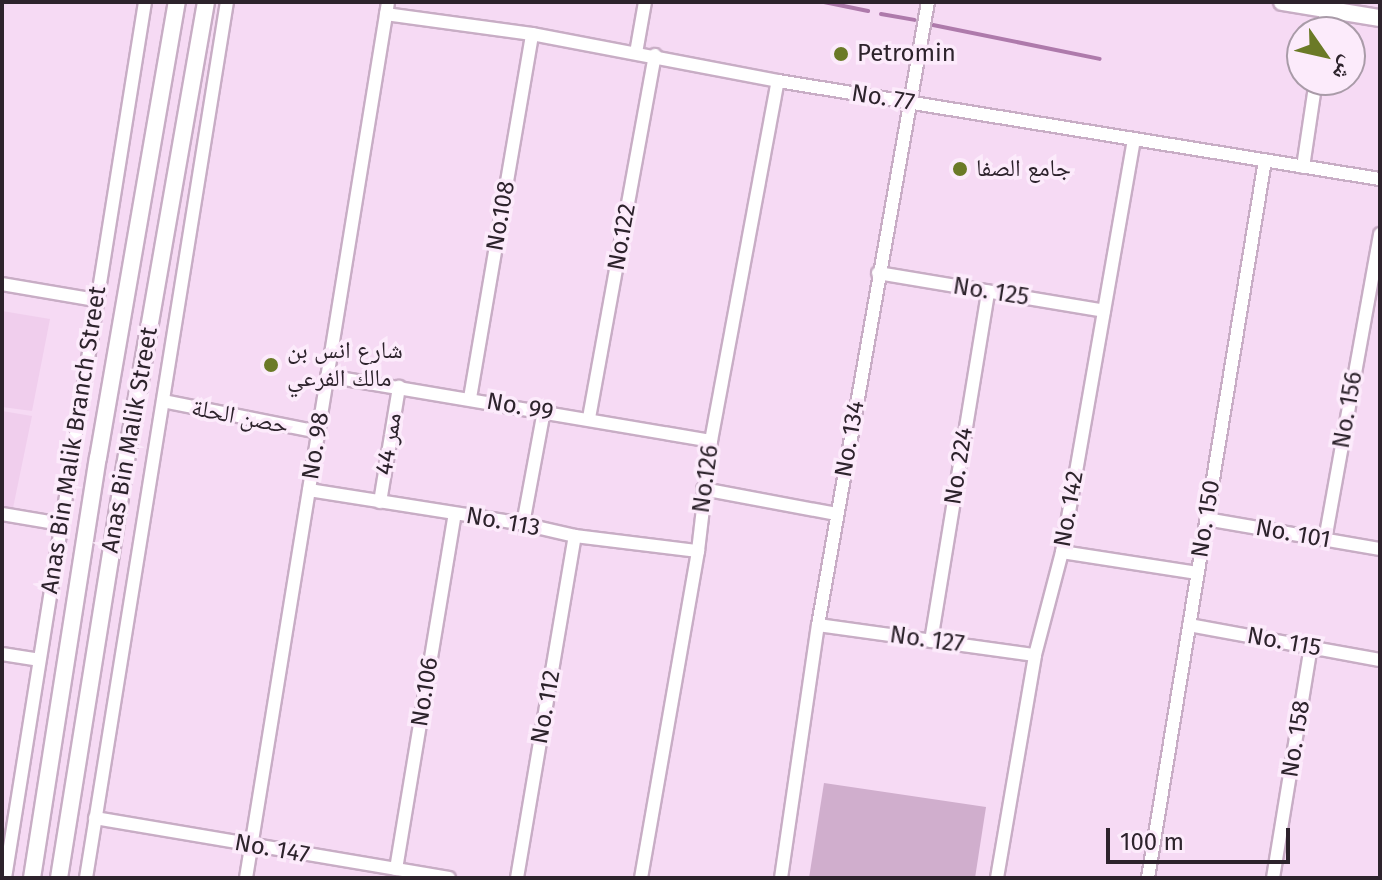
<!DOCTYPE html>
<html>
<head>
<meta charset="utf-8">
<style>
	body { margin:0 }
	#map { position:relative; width:1382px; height:880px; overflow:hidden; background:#f6daf4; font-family:"Fira Sans","Noto Naskh Arabic",sans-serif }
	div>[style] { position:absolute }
	.built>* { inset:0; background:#f0ceed }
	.green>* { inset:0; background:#d0aecd }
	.stream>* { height:4px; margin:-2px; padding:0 2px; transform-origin:2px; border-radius:2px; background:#ae7aab }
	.roads { filter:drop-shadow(2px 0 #c8adc5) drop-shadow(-2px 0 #c8adc5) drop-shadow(0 2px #c8adc5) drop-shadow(0 -2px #c8adc5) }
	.minor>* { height:12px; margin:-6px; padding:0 6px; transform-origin:6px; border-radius:6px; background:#fff }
	.major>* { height:16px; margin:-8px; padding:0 8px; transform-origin:8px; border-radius:8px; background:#fff }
	.dots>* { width:22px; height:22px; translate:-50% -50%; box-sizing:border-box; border:4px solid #fcebfb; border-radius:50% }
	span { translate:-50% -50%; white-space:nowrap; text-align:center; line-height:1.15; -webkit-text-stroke:7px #fcebfb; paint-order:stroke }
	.poi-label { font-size:24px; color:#2d232c }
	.left { translate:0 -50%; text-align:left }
	.street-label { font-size:24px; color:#2d232c }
	.frame { position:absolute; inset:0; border:4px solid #2d232c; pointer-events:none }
	.north { position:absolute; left:1286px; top:16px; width:80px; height:80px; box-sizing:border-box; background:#fcebfb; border:2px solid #a99ba8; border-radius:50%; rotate:124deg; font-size:22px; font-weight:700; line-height:32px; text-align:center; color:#2d232c }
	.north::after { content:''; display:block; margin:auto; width:28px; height:36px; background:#6b7a27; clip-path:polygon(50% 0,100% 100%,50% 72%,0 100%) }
	.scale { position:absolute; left:1106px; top:828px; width:184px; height:36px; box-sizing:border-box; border:4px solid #2d232c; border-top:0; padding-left:10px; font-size:24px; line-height:28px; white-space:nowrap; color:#2d232c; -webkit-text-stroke:6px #fcebfb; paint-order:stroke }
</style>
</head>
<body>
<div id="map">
	<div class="built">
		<i style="clip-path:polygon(2px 311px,50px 319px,32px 411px,2px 407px)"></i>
		<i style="clip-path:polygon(2px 411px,32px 416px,13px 508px,2px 507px)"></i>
	</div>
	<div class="green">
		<i style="clip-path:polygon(824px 783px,986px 807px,975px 878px,809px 878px)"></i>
	</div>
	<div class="stream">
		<i style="left:824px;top:2px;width:45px;rotate:11.6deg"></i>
		<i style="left:881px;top:14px;width:34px;rotate:10deg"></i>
		<i style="left:933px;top:25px;width:170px;rotate:11.5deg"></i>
	</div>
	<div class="roads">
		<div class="minor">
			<i style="left:386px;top:14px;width:147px;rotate:7.8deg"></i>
			<i style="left:532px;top:34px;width:250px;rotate:10.8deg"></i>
			<i style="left:778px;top:81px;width:610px;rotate:9.25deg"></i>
			<i style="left:1323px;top:32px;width:22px;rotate:-82deg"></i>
			<i style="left:636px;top:53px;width:52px;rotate:-80deg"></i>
			<i style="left:1303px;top:167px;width:88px;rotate:-81.5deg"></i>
			<i style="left:878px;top:273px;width:229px;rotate:9.5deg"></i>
			<i style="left:2px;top:284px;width:95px;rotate:9.7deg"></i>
			<i style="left:327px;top:376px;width:389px;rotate:9.6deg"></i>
			<i style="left:470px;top:398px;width:369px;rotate:-80.3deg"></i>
			<i style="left:163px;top:401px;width:158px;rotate:11.3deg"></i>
			<i style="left:589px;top:418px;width:369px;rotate:-79.7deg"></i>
			<i style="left:703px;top:489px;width:136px;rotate:10.6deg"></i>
			<i style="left:309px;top:490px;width:217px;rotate:9deg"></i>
			<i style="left:523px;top:524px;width:53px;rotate:13deg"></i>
			<i style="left:575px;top:536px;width:124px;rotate:7deg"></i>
			<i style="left:380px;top:502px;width:117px;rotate:-80.6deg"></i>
			<i style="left:2px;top:514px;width:60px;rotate:9.6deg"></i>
			<i style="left:1206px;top:519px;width:177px;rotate:9.8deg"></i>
			<i style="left:523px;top:524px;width:115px;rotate:-79.5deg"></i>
			<i style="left:1325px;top:540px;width:311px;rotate:-79.8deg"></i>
			<i style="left:1062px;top:552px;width:137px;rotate:8.8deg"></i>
			<i style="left:818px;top:625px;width:219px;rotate:7.9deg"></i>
			<i style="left:1189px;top:625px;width:194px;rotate:10.4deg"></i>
			<i style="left:931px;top:641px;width:354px;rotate:-80.7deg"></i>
			<i style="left:2px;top:654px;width:37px;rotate:9deg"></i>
			<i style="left:95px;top:818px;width:359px;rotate:9.6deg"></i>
			<i style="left:396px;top:869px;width:360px;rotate:-80.6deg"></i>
			<i style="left:5px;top:878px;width:887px;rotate:-80.92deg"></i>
			<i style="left:86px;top:878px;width:887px;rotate:-80.86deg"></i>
			<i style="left:246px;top:878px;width:887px;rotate:-80.79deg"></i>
			<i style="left:517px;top:878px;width:347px;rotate:-80.4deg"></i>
			<i style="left:641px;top:878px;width:332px;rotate:-80.1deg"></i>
			<i style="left:698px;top:551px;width:111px;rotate:-83.3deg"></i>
			<i style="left:711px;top:441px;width:366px;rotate:-79.5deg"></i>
			<i style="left:781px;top:878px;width:256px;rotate:-81.7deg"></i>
			<i style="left:818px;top:625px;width:633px;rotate:-79.99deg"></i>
			<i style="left:997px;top:878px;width:226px;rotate:-80.3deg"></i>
			<i style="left:1035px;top:655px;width:106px;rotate:-75.3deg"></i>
			<i style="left:1062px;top:552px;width:419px;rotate:-80.1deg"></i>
			<i style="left:1148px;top:878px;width:727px;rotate:-80.74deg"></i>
			<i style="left:1273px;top:878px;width:234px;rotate:-80.7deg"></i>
		</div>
		<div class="major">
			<i style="left:1282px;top:2px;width:99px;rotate:9.3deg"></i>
			<i style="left:32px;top:878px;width:425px;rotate:-81.1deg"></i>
			<i style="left:98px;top:458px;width:463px;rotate:-80.2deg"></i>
			<i style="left:59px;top:878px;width:394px;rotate:-80.9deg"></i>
			<i style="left:121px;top:489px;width:494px;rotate:-80.1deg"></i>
		</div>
	</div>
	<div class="dots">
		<i style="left:841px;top:54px;background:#6b7a27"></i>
		<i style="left:960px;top:169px;background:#6b7a27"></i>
		<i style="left:271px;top:365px;background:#6b7a27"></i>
	</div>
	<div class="poi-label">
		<span class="left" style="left:857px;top:54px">Petromin</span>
		<span class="left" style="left:976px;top:169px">جامع الصفا</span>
		<span class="left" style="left:287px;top:365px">شارع انس بن<br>مالك الفرعي</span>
	</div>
	<div class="street-label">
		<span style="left:883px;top:98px;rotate:9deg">No. 77</span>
		<span style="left:501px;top:216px;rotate:-80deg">No.108</span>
		<span style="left:622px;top:237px;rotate:-80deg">No.122</span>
		<span style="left:991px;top:292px;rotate:9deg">No. 125</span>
		<span style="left:520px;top:407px;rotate:10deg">No. 99</span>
		<span style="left:1348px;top:410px;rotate:-80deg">No. 156</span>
		<span style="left:240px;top:417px;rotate:11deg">حصن الحلة</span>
		<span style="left:850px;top:439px;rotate:-80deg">No. 134</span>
		<span style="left:74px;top:440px;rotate:-81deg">Anas Bin Malik Branch Street</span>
		<span style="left:130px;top:440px;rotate:-80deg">Anas Bin Malik Street</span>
		<span style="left:389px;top:444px;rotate:-81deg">ممر 44</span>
		<span style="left:316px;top:446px;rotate:-81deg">No. 98</span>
		<span style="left:959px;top:466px;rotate:-81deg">No. 224</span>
		<span style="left:706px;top:479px;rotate:-82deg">No.126</span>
		<span style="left:1069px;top:509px;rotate:-80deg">No. 142</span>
		<span style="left:1206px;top:519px;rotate:-81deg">No. 150</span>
		<span style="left:503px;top:522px;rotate:10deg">No. 113</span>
		<span style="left:1293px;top:534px;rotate:10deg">No. 101</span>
		<span style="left:927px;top:640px;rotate:8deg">No. 127</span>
		<span style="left:1284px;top:642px;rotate:10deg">No. 115</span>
		<span style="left:425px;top:692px;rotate:-81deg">No.106</span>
		<span style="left:546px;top:707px;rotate:-80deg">No. 112</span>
		<span style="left:1296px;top:739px;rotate:-81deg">No. 158</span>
		<span style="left:272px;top:849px;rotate:10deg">No. 147</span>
	</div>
	<div class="frame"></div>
	<div class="north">ش</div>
	<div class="scale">100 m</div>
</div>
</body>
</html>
